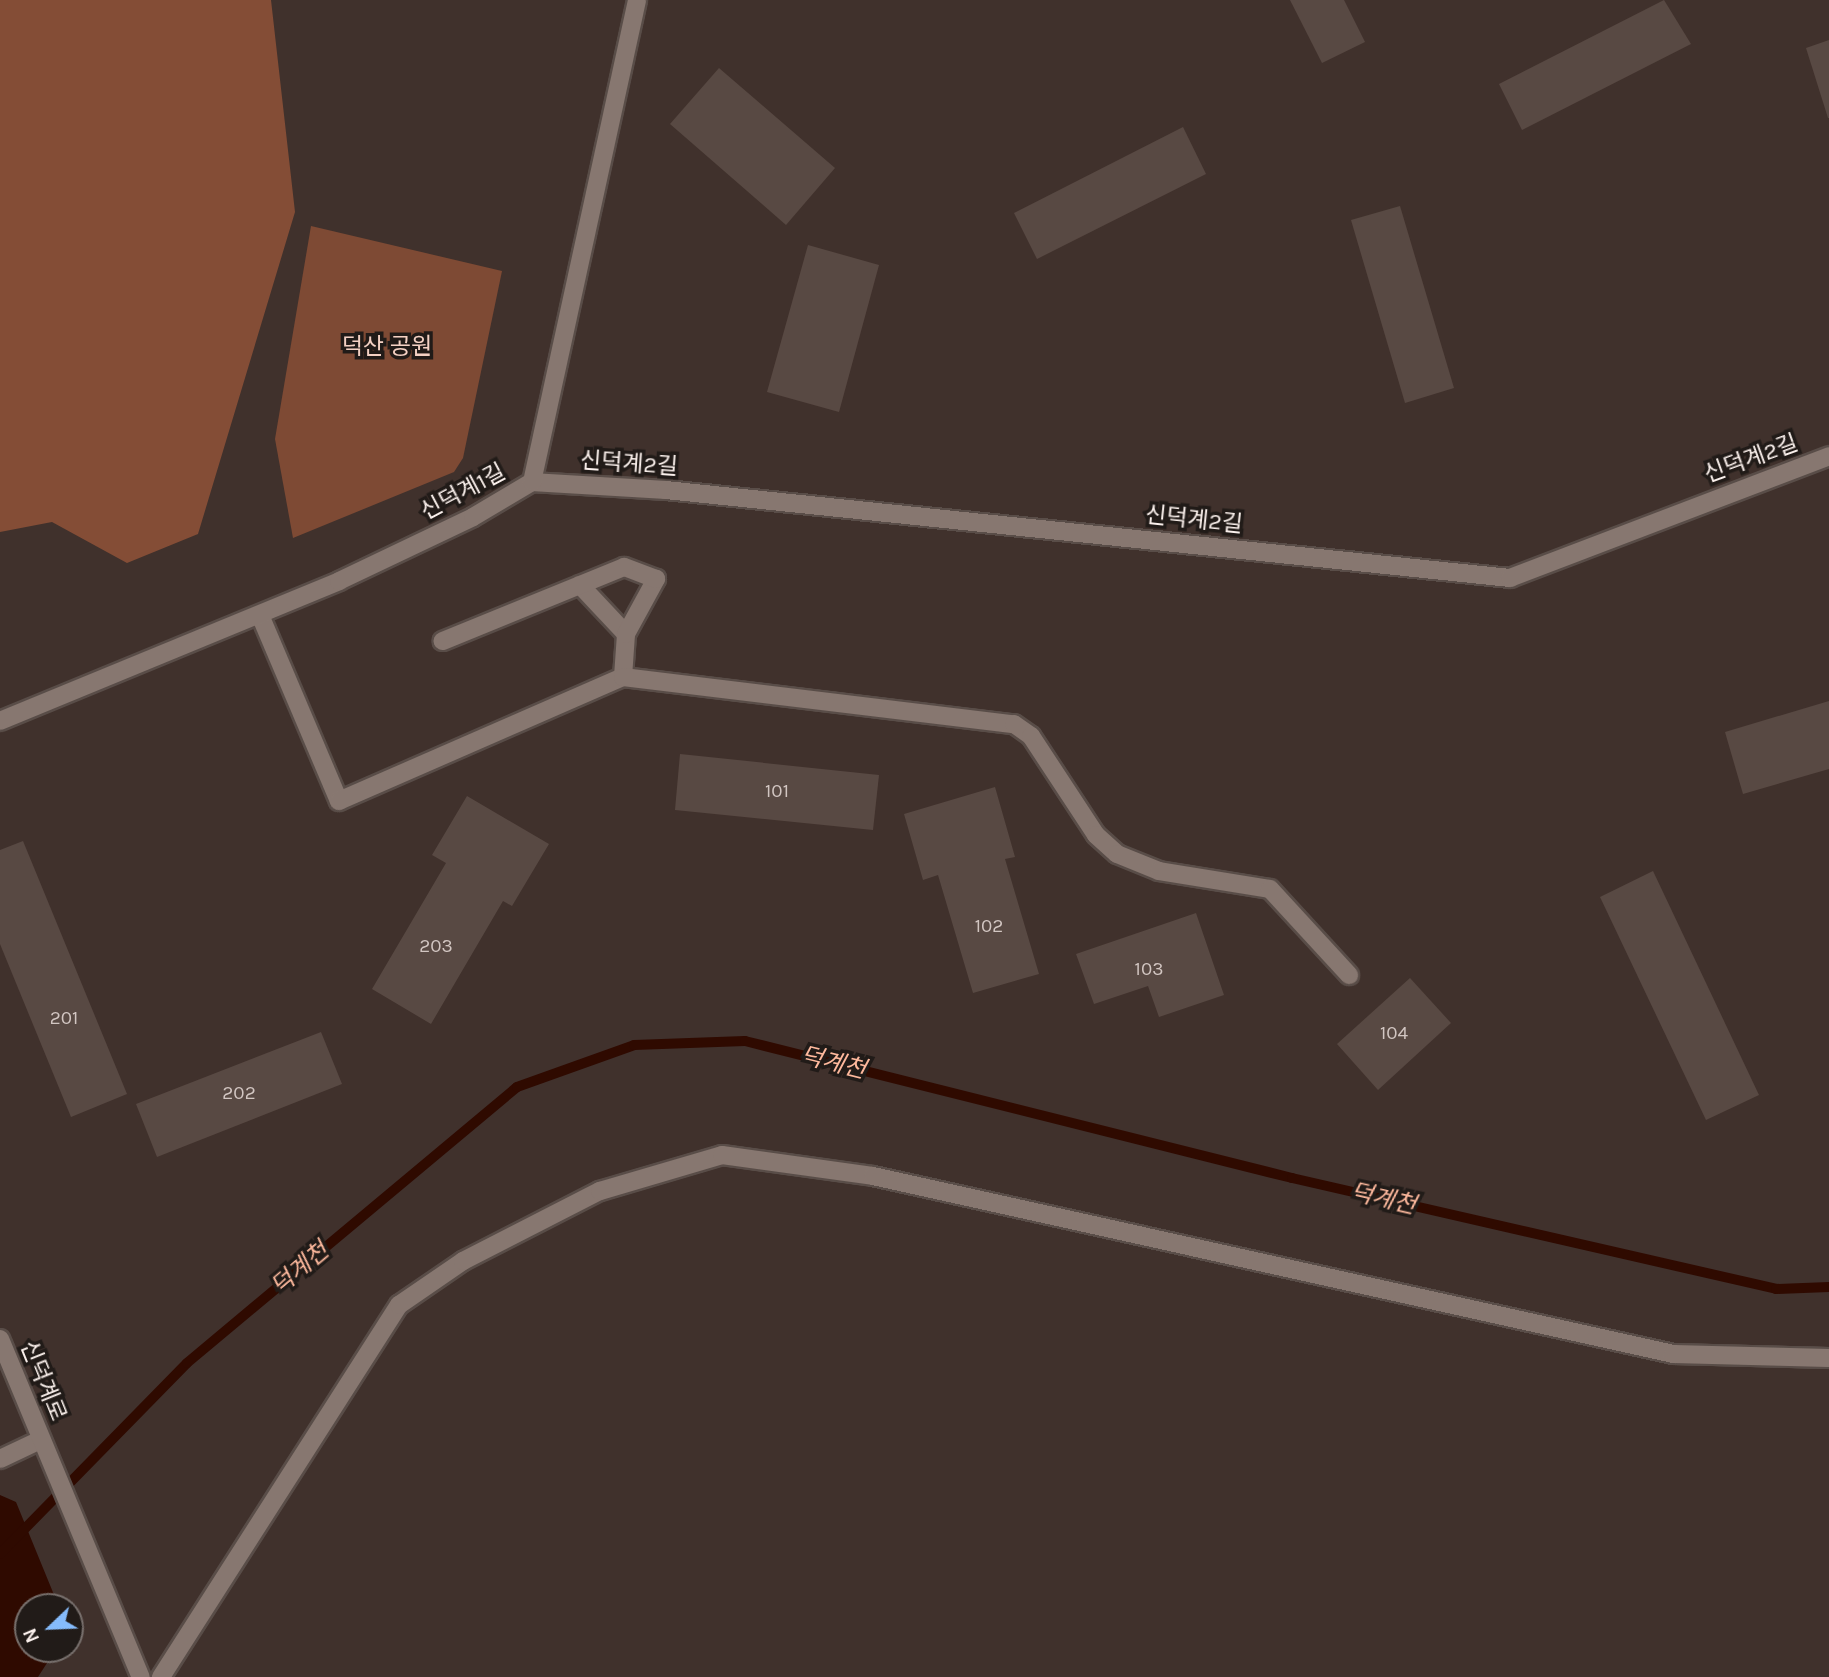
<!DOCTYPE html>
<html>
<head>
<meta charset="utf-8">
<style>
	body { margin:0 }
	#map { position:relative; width:1829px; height:1677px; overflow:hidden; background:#40312c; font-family:Karla,"Noto Sans KR",sans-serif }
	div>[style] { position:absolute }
	.green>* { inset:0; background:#7e4a34 }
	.forest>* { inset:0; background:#844d36 }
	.water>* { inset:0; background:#2f0a00 }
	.stream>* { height:10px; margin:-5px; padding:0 5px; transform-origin:5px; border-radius:5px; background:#2f0a00 }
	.building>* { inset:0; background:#584943 }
	.roads { filter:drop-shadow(2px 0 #594d48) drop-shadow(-2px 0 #594d48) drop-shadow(0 2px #594d48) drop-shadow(0 -2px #594d48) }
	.lane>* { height:18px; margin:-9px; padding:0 9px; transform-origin:9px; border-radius:9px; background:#877770 }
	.street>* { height:18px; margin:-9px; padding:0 9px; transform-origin:9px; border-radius:9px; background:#877770 }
	.secondary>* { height:18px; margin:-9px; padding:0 9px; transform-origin:9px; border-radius:9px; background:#877770 }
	span { translate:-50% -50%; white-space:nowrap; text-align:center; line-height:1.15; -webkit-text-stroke:7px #211b18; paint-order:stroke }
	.number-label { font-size:19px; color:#d2c6c2 }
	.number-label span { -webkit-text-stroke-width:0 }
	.park-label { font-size:23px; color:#f4d1c3 }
	.street-label { font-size:23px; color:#faf0ec }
	.water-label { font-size:24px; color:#feb99d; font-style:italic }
	.north { position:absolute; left:14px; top:1593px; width:70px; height:70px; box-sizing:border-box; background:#211b18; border:2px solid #78706d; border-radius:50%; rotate:247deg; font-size:19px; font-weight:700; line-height:28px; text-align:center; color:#faf0ec }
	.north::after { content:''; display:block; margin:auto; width:24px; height:32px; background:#85bbfb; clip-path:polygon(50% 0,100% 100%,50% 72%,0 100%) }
</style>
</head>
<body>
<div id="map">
	<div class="green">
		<i style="clip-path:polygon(311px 226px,502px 271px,463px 458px,454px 472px,293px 538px,275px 439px)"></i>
	</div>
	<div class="forest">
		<i style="clip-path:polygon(0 0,271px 0,295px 212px,198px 534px,127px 563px,52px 522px,0 532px)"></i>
	</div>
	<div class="water">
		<i style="clip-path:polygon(0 1495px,16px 1502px,59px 1607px,28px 1607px,28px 1649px,56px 1649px,38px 1677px,0 1677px)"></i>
	</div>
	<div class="stream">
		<i style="left:0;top:1554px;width:267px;rotate:-45.6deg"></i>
		<i style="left:187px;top:1363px;width:430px;rotate:-39.9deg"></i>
		<i style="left:517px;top:1087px;width:124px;rotate:-19.7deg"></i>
		<i style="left:634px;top:1045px;width:111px;rotate:-2.1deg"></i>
		<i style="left:745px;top:1041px;width:564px;rotate:14.06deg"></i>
		<i style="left:1292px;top:1178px;width:497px;rotate:12.9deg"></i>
		<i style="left:1776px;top:1289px;width:53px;rotate:-2.2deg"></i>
	</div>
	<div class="building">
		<i style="clip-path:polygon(1290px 0,1344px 0,1365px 42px,1322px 63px)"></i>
		<i style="clip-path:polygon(1664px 0,1691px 44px,1522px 130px,1499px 84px)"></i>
		<i style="clip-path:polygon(1829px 40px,1829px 118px,1828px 118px,1806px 48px)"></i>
		<i style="clip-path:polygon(719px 68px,835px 168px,786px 225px,670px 124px)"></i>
		<i style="clip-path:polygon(1183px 127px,1206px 174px,1037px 259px,1014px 213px)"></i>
		<i style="clip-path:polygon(1400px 206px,1454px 388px,1405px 403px,1351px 220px)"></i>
		<i style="clip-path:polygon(808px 245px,879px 265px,839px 412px,767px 392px)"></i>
		<i style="clip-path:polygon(1829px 701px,1829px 769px,1743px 794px,1725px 732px)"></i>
		<i style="clip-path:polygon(680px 754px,879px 775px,873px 830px,675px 810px)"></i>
		<i style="clip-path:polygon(995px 787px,1015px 857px,1005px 859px,1039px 974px,973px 993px,938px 875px,923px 880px,904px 814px)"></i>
		<i style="clip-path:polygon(467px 796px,549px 844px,512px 906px,503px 901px,431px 1024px,372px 989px,446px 863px,432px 855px)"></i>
		<i style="clip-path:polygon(23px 841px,127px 1094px,71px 1117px,0 944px,0 850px)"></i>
		<i style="clip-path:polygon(1653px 871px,1759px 1095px,1706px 1120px,1600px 897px)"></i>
		<i style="clip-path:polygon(1196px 913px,1224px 995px,1159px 1017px,1148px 986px,1094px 1004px,1076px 954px)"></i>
		<i style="clip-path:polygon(1410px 978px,1451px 1023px,1378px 1090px,1337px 1044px)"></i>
		<i style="clip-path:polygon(321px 1032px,342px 1084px,157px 1157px,136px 1104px)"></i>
	</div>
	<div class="roads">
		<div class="lane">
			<i style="left:580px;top:585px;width:67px;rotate:46.8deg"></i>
			<i style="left:260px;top:615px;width:202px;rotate:67deg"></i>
			<i style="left:339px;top:801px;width:310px;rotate:-23.6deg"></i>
			<i style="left:623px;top:677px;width:43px;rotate:-86deg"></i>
			<i style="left:626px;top:634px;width:63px;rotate:-61.4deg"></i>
			<i style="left:656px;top:579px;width:34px;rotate:-159deg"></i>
			<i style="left:624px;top:567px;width:196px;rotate:157.8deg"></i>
			<i style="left:623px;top:677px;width:394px;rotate:6.9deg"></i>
			<i style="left:1014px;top:724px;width:21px;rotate:35deg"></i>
			<i style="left:1031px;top:736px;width:118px;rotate:56.7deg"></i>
			<i style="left:1096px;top:835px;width:28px;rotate:42deg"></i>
			<i style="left:1117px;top:854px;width:45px;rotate:22deg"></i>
			<i style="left:1159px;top:871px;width:112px;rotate:9.2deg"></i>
			<i style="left:1270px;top:889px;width:117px;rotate:47.4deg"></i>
		</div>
		<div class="street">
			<i style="left:532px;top:482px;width:134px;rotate:3.4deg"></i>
			<i style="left:666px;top:490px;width:849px;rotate:5.95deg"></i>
			<i style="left:1510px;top:578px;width:342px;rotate:-20.9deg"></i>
			<i style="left:0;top:1459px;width:44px;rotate:-25.4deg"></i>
			<i style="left:161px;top:1677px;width:442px;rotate:-57.4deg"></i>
			<i style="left:399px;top:1305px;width:78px;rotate:-34.5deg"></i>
			<i style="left:463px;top:1261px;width:154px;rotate:-27.1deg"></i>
			<i style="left:600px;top:1191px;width:127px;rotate:-16.4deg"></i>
			<i style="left:722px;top:1155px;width:152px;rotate:7.9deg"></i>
			<i style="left:873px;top:1176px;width:820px;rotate:12.54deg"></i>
			<i style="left:1673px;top:1354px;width:156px;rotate:1.5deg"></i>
		</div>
		<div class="secondary">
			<i style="left:0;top:721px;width:367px;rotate:-22.4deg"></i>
			<i style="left:339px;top:581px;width:148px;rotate:-25.5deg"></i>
			<i style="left:473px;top:517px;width:69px;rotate:-30.7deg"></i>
			<i style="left:532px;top:482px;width:493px;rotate:-77.7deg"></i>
			<i style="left:0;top:1339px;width:366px;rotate:67.4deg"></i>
		</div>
	</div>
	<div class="number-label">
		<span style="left:777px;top:792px">101</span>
		<span style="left:989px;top:927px">102</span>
		<span style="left:436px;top:947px">203</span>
		<span style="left:1149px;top:970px">103</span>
		<span style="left:64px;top:1019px">201</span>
		<span style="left:1394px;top:1034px">104</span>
		<span style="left:239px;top:1094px">202</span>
	</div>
	<div class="park-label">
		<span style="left:387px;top:347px">덕산 공원</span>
	</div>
	<div class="street-label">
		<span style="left:1751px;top:459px;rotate:-20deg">신덕계2길</span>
		<span style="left:629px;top:464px;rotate:4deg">신덕계2길</span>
		<span style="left:463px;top:492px;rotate:-28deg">신덕계1길</span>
		<span style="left:1194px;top:520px;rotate:6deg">신덕계2길</span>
		<span style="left:43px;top:1381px;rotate:68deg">신덕계로</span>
	</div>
	<div class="water-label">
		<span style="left:833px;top:1063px;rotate:14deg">덕계천</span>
		<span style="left:1383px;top:1199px;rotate:13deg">덕계천</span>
		<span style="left:300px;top:1269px;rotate:-40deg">덕계천</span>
	</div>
	<div class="north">N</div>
</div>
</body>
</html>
